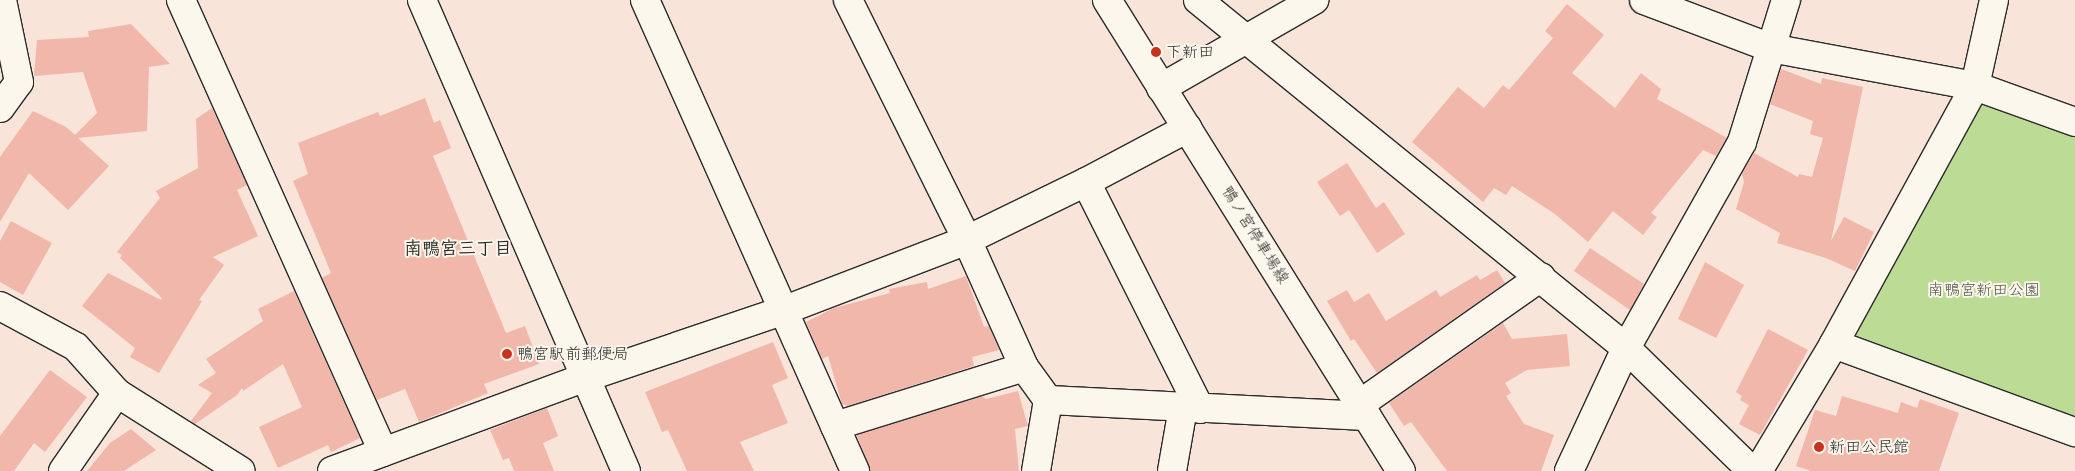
<!DOCTYPE html>
<html>
<head>
<meta charset="utf-8">
<style>
	body { margin:0 }
	#map { position:relative; width:2075px; height:471px; overflow:hidden; background:#f8e4d8; font-family:"Comic Neue","Klee One",sans-serif }
	div>[style] { position:absolute }
	.green>* { inset:0; background:#bcdb94 }
	.building>* { inset:0; background:#f1b7aa }
	.roads { filter:drop-shadow(1px 0 #2b2b2b) drop-shadow(-1px 0 #2b2b2b) drop-shadow(0 1px #2b2b2b) drop-shadow(0 -1px #2b2b2b) }
	.minor>* { height:28px; margin:-14px; padding:0 14px; transform-origin:14px; border-radius:14px; background:#fbf7ec }
	.major>* { height:28px; margin:-14px; padding:0 14px; transform-origin:14px; border-radius:14px; background:#fbf7ec }
	.dots>* { width:14px; height:14px; translate:-50% -50%; box-sizing:border-box; border:2px solid #fbf7ec; border-radius:50% }
	span { translate:-50% -50%; white-space:nowrap; text-align:center; line-height:1.15; -webkit-text-stroke:4px #fbf7ec; paint-order:stroke }
	.poi-label { font-size:16px; color:#2b2b2b }
	.left { translate:0 -50%; text-align:left }
	.street-label { font-size:16px; color:#2b2b2b }
	.park-label { font-size:16px; color:#4f5745 }
	.neighbourhood-label { font-size:18px; color:#2b2b2b; font-weight:700 }
</style>
</head>
<body>
<div id="map">
	<div class="green">
		<i style="clip-path:polygon(1980px 100px,2075px 134px,2075px 421px,1854px 339px)"></i>
	</div>
	<div class="building">
		<i style="clip-path:polygon(1567px 4px,1604px 35px,1572px 73px,1615px 108px,1641px 73px,1661px 89px,1657px 99px,1727px 138px,1716px 156px,1703px 150px,1651px 213px,1657px 217px,1643px 235px,1613px 211px,1588px 242px,1555px 214px,1512px 186px,1506px 195px,1494px 188px,1483px 202px,1412px 142px,1458px 87px,1484px 108px,1503px 85px,1509px 90px,1553px 38px,1545px 31px)"></i>
		<i style="clip-path:polygon(131px 24px,170px 64px,149px 67px,147px 131px,78px 138px,109px 166px,68px 210px,29px 173px,0 222px,0 157px,33px 111px,66px 127px,75px 135px,97px 113px,83px 72px,34px 76px,37px 40px,89px 37px,88px 31px)"></i>
		<i style="clip-path:polygon(1781px 69px,1821px 84px,1822px 78px,1863px 87px,1831px 241px,1844px 217px,1874px 232px,1855px 271px,1826px 258px,1777px 243px,1780px 233px,1736px 209px,1744px 182px,1742px 174px,1754px 153px,1798px 177px,1799px 174px,1812px 177px,1823px 138px,1810px 134px,1813px 121px,1770px 104px)"></i>
		<i style="clip-path:polygon(425px 98px,434px 123px,440px 120px,451px 148px,433px 156px,506px 333px,525px 326px,539px 364px,484px 384px,488px 393px,419px 422px,405px 389px,377px 400px,322px 278px,331px 273px,293px 181px,308px 174px,298px 143px,378px 112px,380px 116px)"></i>
		<i style="clip-path:polygon(212px 108px,247px 185px,237px 190px,258px 236px,213px 257px,224px 265px,199px 300px,202px 301px,159px 373px,130px 357px,135px 348px,82px 306px,108px 273px,161px 300px,162px 298px,120px 258px,122px 255px,117px 252px,160px 198px,156px 191px,198px 168px,196px 119px)"></i>
		<i style="clip-path:polygon(1347px 163px,1376px 208px,1384px 202px,1405px 234px,1377px 253px,1349px 210px,1340px 216px,1317px 182px)"></i>
		<i style="clip-path:polygon(11px 221px,52px 243px,23px 295px,0 282px,0 241px)"></i>
		<i style="clip-path:polygon(1590px 248px,1644px 284px,1630px 310px,1574px 271px)"></i>
		<i style="clip-path:polygon(1705px 262px,1744px 285px,1716px 338px,1678px 319px)"></i>
		<i style="clip-path:polygon(1497px 270px,1505px 283px,1377px 373px,1354px 339px,1351px 341px,1327px 301px,1347px 290px,1354px 302px,1369px 293px,1386px 321px,1436px 290px,1440px 297px,1477px 275px,1480px 280px)"></i>
		<i style="clip-path:polygon(966px 276px,984px 327px,989px 326px,999px 350px,972px 357px,974px 366px,848px 406px,842px 404px,828px 356px,822px 359px,806px 322px,834px 308px,890px 293px,889px 289px,927px 282px,928px 289px)"></i>
		<i style="clip-path:polygon(294px 291px,360px 438px,331px 452px,328px 445px,278px 468px,259px 427px,302px 407px,283px 364px,243px 391px,242px 388px,237px 395px,195px 424px,191px 421px,212px 393px,198px 385px,216px 373px,206px 359px,263px 321px,258px 309px)"></i>
		<i style="clip-path:polygon(1503px 323px,1512px 339px,1567px 334px,1570px 366px,1527px 370px,1505px 383px,1511px 393px,1506px 396px,1524px 424px,1554px 435px,1541px 471px,1447px 471px,1411px 422px,1404px 426px,1389px 403px)"></i>
		<i style="clip-path:polygon(1768px 329px,1808px 350px,1760px 435px,1739px 424px,1749px 405px,1740px 400px,1742px 396px,1736px 392px)"></i>
		<i style="clip-path:polygon(773px 342px,788px 378px,772px 385px,788px 423px,740px 442px,754px 471px,687px 471px,668px 430px,662px 432px,645px 392px)"></i>
		<i style="clip-path:polygon(50px 370px,87px 397px,45px 452px,34px 443px,14px 471px,0 471px,0 436px)"></i>
		<i style="clip-path:polygon(1018px 391px,1028px 426px,1015px 429px,1019px 471px,870px 471px,857px 435px,982px 396px,986px 399px)"></i>
		<i style="clip-path:polygon(1842px 396px,1898px 413px,1901px 402px,1917px 408px,1920px 399px,1959px 413px,1939px 471px,1811px 471px,1796px 466px,1815px 410px,1836px 416px)"></i>
		<i style="clip-path:polygon(547px 408px,558px 436px,543px 443px,554px 471px,514px 471px,509px 458px,503px 460px,490px 430px)"></i>
		<i style="clip-path:polygon(131px 429px,156px 450px,124px 471px,87px 471px,110px 443px)"></i>
	</div>
	<div class="roads">
		<div class="minor">
			<i style="left:181px;top:0;width:495px;rotate:65.9deg"></i>
			<i style="left:422px;top:0;width:513px;rotate:66.58deg"></i>
			<i style="left:645px;top:0;width:516px;rotate:65.97deg"></i>
			<i style="left:848px;top:0;width:268px;rotate:63.6deg"></i>
			<i style="left:967px;top:240px;width:139px;rotate:65.8deg"></i>
			<i style="left:1024px;top:367px;width:41px;rotate:54deg"></i>
			<i style="left:1048px;top:400px;width:319px;rotate:2.9deg"></i>
			<i style="left:1198px;top:0;width:552px;rotate:39.11deg"></i>
			<i style="left:1626px;top:348px;width:176px;rotate:44.3deg"></i>
			<i style="left:1644px;top:0;width:136px;rotate:20.7deg"></i>
			<i style="left:1771px;top:48px;width:208px;rotate:10.6deg"></i>
			<i style="left:1975px;top:86px;width:106px;rotate:19.8deg"></i>
			<i style="left:1994px;top:0;width:88px;rotate:102.5deg"></i>
			<i style="left:1975px;top:86px;width:294px;rotate:118.7deg"></i>
			<i style="left:1834px;top:344px;width:257px;rotate:20.1deg"></i>
			<i style="left:1161px;top:88px;width:177px;rotate:-29.9deg"></i>
			<i style="left:0;top:108px;width:32px;rotate:-54deg"></i>
			<i style="left:19px;top:82px;width:84px;rotate:-101.7deg"></i>
			<i style="left:1086px;top:182px;width:254px;rotate:63.3deg"></i>
			<i style="left:0;top:306px;width:86px;rotate:28.3deg"></i>
			<i style="left:76px;top:347px;width:62px;rotate:48.3deg"></i>
			<i style="left:117px;top:393px;width:146px;rotate:32.2deg"></i>
			<i style="left:1360px;top:404px;width:221px;rotate:-35.1deg"></i>
			<i style="left:835px;top:426px;width:198px;rotate:-17.3deg"></i>
			<i style="left:63px;top:471px;width:95px;rotate:-55.3deg"></i>
			<i style="left:332px;top:471px;width:269px;rotate:-20.3deg"></i>
			<i style="left:584px;top:378px;width:212px;rotate:-18.7deg"></i>
			<i style="left:785px;top:310px;width:195px;rotate:-21deg"></i>
			<i style="left:967px;top:240px;width:132px;rotate:-26deg"></i>
			<i style="left:1086px;top:182px;width:115px;rotate:-27.9deg"></i>
			<i style="left:1036px;top:471px;width:72px;rotate:-80.4deg"></i>
			<i style="left:1172px;top:471px;width:64px;rotate:-80.1deg"></i>
			<i style="left:1569px;top:471px;width:136px;rotate:-65.1deg"></i>
			<i style="left:1626px;top:348px;width:236px;rotate:-60.6deg"></i>
			<i style="left:1742px;top:142px;width:149px;rotate:-72.8deg"></i>
			<i style="left:1758px;top:471px;width:148px;rotate:-59.1deg"></i>
		</div>
		<div class="major">
			<i style="left:1107px;top:0;width:555px;rotate:58.03deg"></i>
		</div>
	</div>
	<div class="dots">
		<i style="left:1156px;top:52px;background:#c8321e"></i>
		<i style="left:507px;top:354px;background:#c8321e"></i>
		<i style="left:1819px;top:447px;background:#c8321e"></i>
	</div>
	<div class="poi-label">
		<span class="left" style="left:1166px;top:52px">下新田</span>
		<span class="left" style="left:517px;top:354px">鴨宮駅前郵便局</span>
		<span class="left" style="left:1829px;top:447px">新田公民館</span>
	</div>
	<div class="street-label">
		<span style="left:1255px;top:235px;rotate:58deg">鴨ノ宮停車場線</span>
	</div>
	<div class="park-label">
		<span style="left:1984px;top:290px">南鴨宮新田公園</span>
	</div>
	<div class="neighbourhood-label">
		<span style="left:458px;top:249px">南鴨宮三丁目</span>
	</div>
</div>
</body>
</html>
